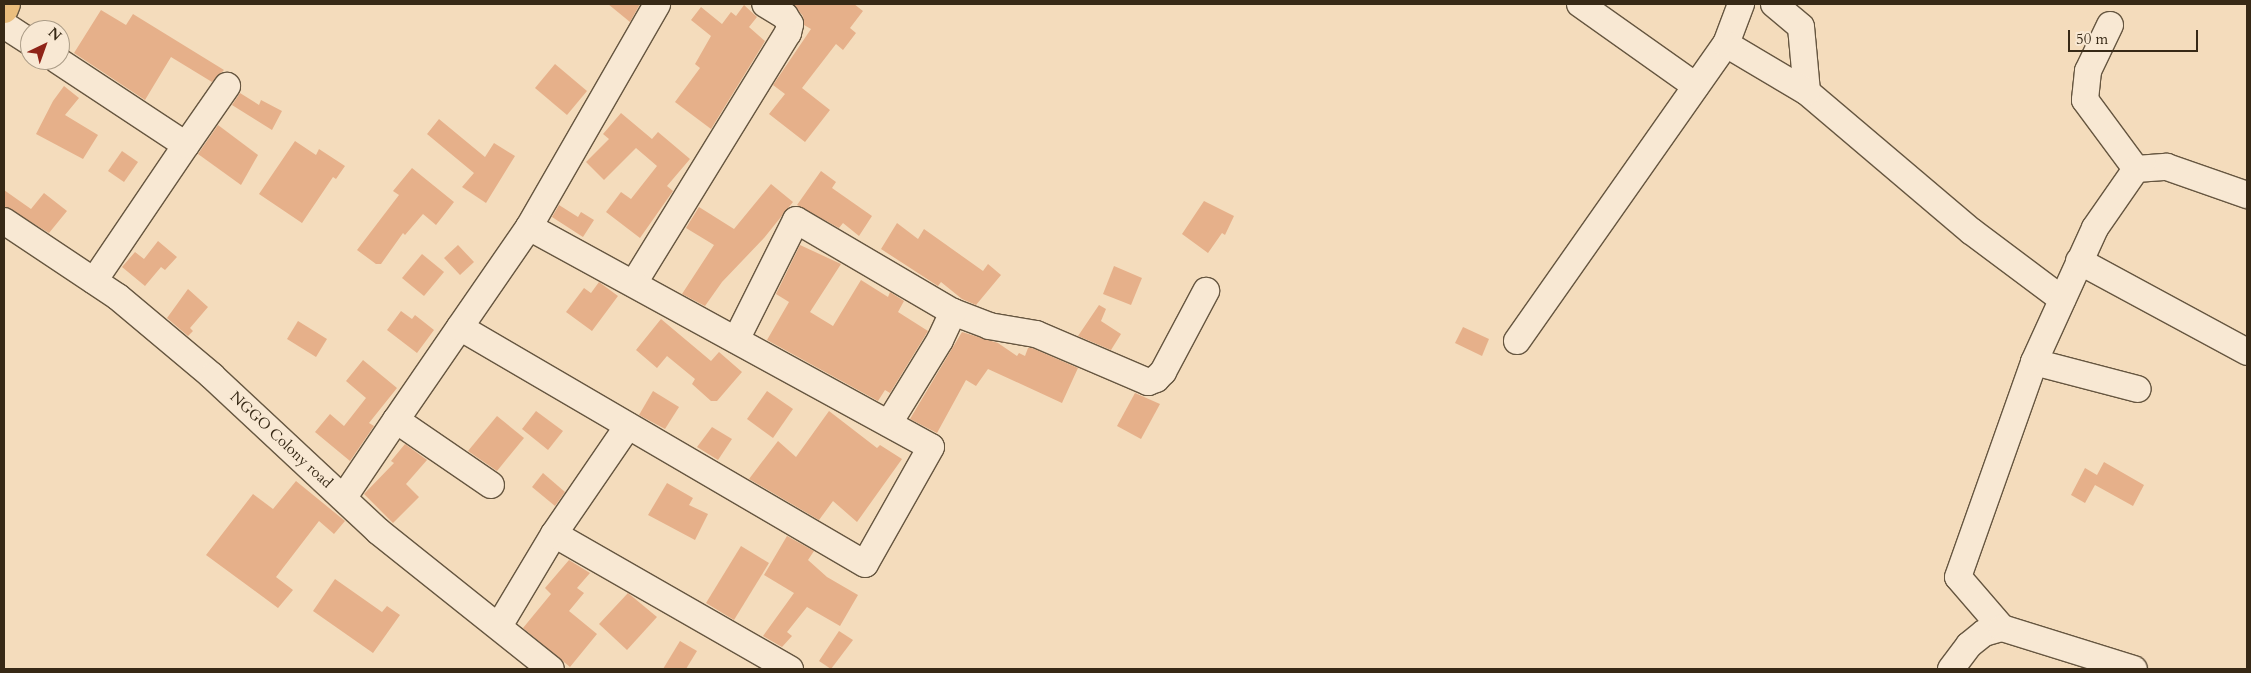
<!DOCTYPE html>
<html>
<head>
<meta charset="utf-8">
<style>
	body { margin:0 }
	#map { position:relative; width:2251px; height:673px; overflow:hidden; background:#f4dcbc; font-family:Cardo,serif }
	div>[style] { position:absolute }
	.building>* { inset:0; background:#e6b08a }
	.roads { filter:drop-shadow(1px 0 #665640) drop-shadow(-1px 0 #665640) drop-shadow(0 1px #665640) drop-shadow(0 -1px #665640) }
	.minor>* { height:26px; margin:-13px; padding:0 13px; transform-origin:13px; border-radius:13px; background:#f8e8d3 }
	.major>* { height:28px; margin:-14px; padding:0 14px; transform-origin:14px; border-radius:14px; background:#eabe7e }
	span { translate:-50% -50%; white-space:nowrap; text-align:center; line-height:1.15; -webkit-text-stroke:4px #f8e8d3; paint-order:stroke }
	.street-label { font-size:15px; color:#372916 }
	.frame { position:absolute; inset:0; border:5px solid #372916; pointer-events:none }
	.north { position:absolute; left:20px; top:20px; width:50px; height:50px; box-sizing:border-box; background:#f8e8d3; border:1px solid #ab9c87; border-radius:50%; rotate:42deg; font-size:14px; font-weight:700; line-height:20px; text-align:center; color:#372916 }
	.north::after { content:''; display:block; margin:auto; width:18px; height:22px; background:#8f2418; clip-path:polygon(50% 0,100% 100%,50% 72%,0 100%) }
	.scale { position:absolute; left:2068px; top:30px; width:130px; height:22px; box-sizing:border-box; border:2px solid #372916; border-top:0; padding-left:6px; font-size:15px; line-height:18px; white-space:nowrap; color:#372916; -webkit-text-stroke:4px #f8e8d3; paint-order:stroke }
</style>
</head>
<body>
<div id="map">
	<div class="building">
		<i style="clip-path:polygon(608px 4px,640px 4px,630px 22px)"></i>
		<i style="clip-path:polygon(793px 4px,854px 4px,863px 11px,850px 28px,856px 33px,843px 50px,836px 44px,802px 88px,830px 110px,805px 142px,769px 114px,785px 94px,773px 85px,811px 29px,804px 25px,803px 16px)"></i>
		<i style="clip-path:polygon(744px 5px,757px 17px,749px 27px,765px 41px,711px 129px,675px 102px,700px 68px,695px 64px,711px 36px,691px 20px,701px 7px,722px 24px,731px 12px,736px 16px)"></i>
		<i style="clip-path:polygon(101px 10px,126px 25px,133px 14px,224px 70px,212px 82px,171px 57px,145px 100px,74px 53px)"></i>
		<i style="clip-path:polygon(555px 64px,587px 91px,567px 115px,535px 88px)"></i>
		<i style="clip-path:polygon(64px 86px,79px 98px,65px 115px,98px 135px,83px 159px,36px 134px,53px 101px)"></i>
		<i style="clip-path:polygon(240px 93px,259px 105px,261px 100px,282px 111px,272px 130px,232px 105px)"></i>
		<i style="clip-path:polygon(621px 113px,652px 139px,658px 132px,690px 159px,667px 186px,673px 191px,640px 238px,606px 212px,621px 192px,631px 199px,657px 166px,636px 148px,604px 180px,586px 162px,609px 139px,603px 134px)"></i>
		<i style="clip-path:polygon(439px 119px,485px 157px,494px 143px,515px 156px,486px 203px,462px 187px,474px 173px,427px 134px)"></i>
		<i style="clip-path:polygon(218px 125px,258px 155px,241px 185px,198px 154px)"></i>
		<i style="clip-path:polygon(295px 141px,316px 155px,319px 149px,345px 166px,336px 179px,333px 177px,302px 223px,259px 194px)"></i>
		<i style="clip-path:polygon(122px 151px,138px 162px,124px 182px,108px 171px)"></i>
		<i style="clip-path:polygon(412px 168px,454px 202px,436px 225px,423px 214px,405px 235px,403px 233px,381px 264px,376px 264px,357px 250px,399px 195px,393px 191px)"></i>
		<i style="clip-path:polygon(821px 171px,836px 182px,832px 188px,872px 216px,859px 236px,843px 223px,839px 228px,797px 205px)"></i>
		<i style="clip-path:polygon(771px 184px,793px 202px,764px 238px,722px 282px,705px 306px,682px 294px,714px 245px,686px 228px,699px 207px,734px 229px)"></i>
		<i style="clip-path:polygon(4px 190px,31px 209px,44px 193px,67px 211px,49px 233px,4px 206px)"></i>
		<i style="clip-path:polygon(1204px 201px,1234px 216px,1225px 235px,1222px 233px,1208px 253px,1182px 234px)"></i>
		<i style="clip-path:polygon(559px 205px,578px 217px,581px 212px,594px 220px,583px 237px,552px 217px)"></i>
		<i style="clip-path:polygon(897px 223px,918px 239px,924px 229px,983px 271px,988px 264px,1001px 275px,976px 305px,962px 299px,941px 282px,938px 286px,881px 249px)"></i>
		<i style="clip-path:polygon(158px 241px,177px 257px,165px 270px,161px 267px,145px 286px,122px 267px,135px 252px,144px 259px)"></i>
		<i style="clip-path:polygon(458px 245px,474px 262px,460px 275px,444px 258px)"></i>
		<i style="clip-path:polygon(800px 245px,841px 264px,810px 312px,833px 326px,861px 280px,888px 297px,890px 292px,904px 301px,898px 312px,928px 331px,890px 393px,885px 390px,878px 401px,767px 340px,789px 302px,776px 294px)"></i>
		<i style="clip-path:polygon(422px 254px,444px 272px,424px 296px,402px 278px)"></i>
		<i style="clip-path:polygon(1114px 266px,1142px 278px,1131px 305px,1103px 294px)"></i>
		<i style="clip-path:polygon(599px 282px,618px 296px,592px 331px,566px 312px,584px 288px,591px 293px)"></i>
		<i style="clip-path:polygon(188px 289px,208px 307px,190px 328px,193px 331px,188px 336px,167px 318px)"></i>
		<i style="clip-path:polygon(1099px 305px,1106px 309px,1101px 321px,1121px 334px,1111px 350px,1078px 336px)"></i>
		<i style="clip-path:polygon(401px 311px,412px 319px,415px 315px,434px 330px,417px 353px,387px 330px)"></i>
		<i style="clip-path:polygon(661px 319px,711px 361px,719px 352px,742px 372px,717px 401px,711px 401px,692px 384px,695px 379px,667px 356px,657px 368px,636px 350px)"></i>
		<i style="clip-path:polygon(298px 321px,327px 339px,316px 357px,287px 339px)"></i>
		<i style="clip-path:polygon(1463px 327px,1489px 339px,1482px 356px,1455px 343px)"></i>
		<i style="clip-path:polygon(962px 332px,998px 343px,1017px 356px,1019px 353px,1025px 356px,1028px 348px,1032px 348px,1078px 368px,1062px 403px,988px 369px,976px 386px,966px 380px,937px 433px,910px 419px)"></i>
		<i style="clip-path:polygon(363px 360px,397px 388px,369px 423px,374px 426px,350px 461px,315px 432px,330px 414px,344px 426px,366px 398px,346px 381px)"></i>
		<i style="clip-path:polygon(653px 391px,679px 407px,665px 429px,639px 415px)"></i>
		<i style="clip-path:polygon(767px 391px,793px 409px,773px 438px,747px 419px)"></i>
		<i style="clip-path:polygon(1135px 393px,1160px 404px,1141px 439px,1117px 426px)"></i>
		<i style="clip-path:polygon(536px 411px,563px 431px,548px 450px,522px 429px)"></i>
		<i style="clip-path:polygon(829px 411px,877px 448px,880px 445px,902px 459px,857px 522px,833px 501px,819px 520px,749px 479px,778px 441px,796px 457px)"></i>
		<i style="clip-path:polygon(497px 416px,524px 438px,497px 471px,468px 451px)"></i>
		<i style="clip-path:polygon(712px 427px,732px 439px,718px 460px,697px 447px)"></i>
		<i style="clip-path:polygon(405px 444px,427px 460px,406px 484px,419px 497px,393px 523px,364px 494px,394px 463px,391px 461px)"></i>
		<i style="clip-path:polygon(2104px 462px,2144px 485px,2133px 506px,2095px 485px,2085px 503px,2071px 495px,2085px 468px,2097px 475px)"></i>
		<i style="clip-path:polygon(543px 473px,565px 492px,555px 506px,532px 487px)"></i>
		<i style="clip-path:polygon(296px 481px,345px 521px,334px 534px,319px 521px,276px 577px,293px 590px,278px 608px,206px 555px,253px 494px,273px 509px)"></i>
		<i style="clip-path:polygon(667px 483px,693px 498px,689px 505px,708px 514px,695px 540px,648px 515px)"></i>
		<i style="clip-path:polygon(787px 536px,814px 551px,808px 560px,827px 577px,858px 595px,840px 626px,807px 607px,787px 632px,792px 636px,782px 647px,763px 636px,794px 593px,764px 575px)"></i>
		<i style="clip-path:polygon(741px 546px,769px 563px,734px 620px,706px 603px)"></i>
		<i style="clip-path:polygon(569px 560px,590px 573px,577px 588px,584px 593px,569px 611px,597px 634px,570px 667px,523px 628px,551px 594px,545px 588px)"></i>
		<i style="clip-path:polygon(335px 579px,382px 612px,387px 606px,400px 615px,373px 653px,313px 611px)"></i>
		<i style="clip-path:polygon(628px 593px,657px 617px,627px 650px,599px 624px)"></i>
		<i style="clip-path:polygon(839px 631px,853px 640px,831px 669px,819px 661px)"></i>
		<i style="clip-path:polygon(680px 641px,697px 651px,686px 669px,663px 669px)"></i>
	</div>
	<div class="roads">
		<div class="minor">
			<i style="left:1580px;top:4px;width:142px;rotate:35.3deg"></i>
			<i style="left:1774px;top:4px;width:35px;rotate:40deg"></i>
			<i style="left:1801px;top:27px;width:65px;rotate:84.7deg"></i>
			<i style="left:1807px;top:92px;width:215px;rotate:40.3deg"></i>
			<i style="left:1971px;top:231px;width:114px;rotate:36.8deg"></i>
			<i style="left:4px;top:25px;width:31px;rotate:33deg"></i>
			<i style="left:2110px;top:25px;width:51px;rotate:115.6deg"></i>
			<i style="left:2088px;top:71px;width:29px;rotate:96deg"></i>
			<i style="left:2085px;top:100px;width:86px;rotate:53.5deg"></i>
			<i style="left:1726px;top:44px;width:43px;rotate:-69.4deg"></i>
			<i style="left:57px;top:60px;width:154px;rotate:33.4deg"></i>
			<i style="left:186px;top:145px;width:164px;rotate:124.1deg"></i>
			<i style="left:186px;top:145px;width:72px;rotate:-55.2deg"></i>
			<i style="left:4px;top:221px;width:137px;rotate:33.7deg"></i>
			<i style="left:118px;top:297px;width:123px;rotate:40deg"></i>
			<i style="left:212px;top:376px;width:227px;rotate:43deg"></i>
			<i style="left:378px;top:531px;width:221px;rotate:38.6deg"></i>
			<i style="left:529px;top:227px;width:257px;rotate:-60.1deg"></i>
			<i style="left:2079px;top:261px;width:191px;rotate:28.4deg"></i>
			<i style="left:634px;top:283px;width:294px;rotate:-58.4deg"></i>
			<i style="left:788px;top:33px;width:9px;rotate:-77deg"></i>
			<i style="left:790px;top:24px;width:9px;rotate:-122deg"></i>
			<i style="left:785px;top:16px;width:23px;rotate:-149deg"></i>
			<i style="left:736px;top:340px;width:134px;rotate:-63.4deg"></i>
			<i style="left:796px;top:220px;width:182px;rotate:30.4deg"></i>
			<i style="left:953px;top:312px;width:39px;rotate:21deg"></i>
			<i style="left:989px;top:326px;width:48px;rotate:9.7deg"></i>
			<i style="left:1036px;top:334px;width:122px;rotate:23.2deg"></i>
			<i style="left:1148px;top:382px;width:9px;rotate:-21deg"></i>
			<i style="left:1156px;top:379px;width:10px;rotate:-45deg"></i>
			<i style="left:1163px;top:372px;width:92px;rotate:-62deg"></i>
			<i style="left:1517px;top:341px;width:363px;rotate:-54.9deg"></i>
			<i style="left:1726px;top:44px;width:94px;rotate:30.7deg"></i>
			<i style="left:2034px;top:362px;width:107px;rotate:14.6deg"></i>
			<i style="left:396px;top:420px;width:115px;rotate:34.4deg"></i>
			<i style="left:889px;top:423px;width:97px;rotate:-58.4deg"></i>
			<i style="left:940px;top:340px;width:31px;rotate:-65deg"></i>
			<i style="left:344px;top:497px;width:93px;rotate:-56deg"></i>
			<i style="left:396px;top:420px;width:113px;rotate:-55.5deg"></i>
			<i style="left:460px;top:327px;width:121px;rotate:-55.4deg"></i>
			<i style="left:529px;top:227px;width:458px;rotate:28.7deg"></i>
			<i style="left:931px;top:447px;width:134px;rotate:119.4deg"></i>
			<i style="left:865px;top:564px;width:469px;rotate:-149.7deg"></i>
			<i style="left:554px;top:534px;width:131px;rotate:-55.6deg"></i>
			<i style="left:499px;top:626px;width:107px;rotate:-59.1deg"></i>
			<i style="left:554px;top:534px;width:272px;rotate:29.8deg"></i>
			<i style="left:2002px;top:628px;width:67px;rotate:-130.8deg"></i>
			<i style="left:1958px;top:577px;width:228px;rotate:-70.5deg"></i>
			<i style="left:2034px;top:362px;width:147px;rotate:-65.5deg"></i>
			<i style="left:2095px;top:228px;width:72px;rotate:-55.2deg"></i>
			<i style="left:2136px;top:169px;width:31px;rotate:-4deg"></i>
			<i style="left:2167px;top:167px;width:85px;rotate:19.3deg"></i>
			<i style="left:1951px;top:669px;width:30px;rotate:-53deg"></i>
			<i style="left:1969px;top:645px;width:19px;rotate:-39deg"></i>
			<i style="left:1984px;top:633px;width:19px;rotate:-16deg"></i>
			<i style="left:2002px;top:628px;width:138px;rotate:17.3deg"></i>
		</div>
		<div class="major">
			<i style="left:4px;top:9px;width:5px;rotate:-68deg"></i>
		</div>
	</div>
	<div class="street-label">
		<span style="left:281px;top:440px;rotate:43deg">NGGO Colony road</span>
	</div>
	<div class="frame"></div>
	<div class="north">N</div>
	<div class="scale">50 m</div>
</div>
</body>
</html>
